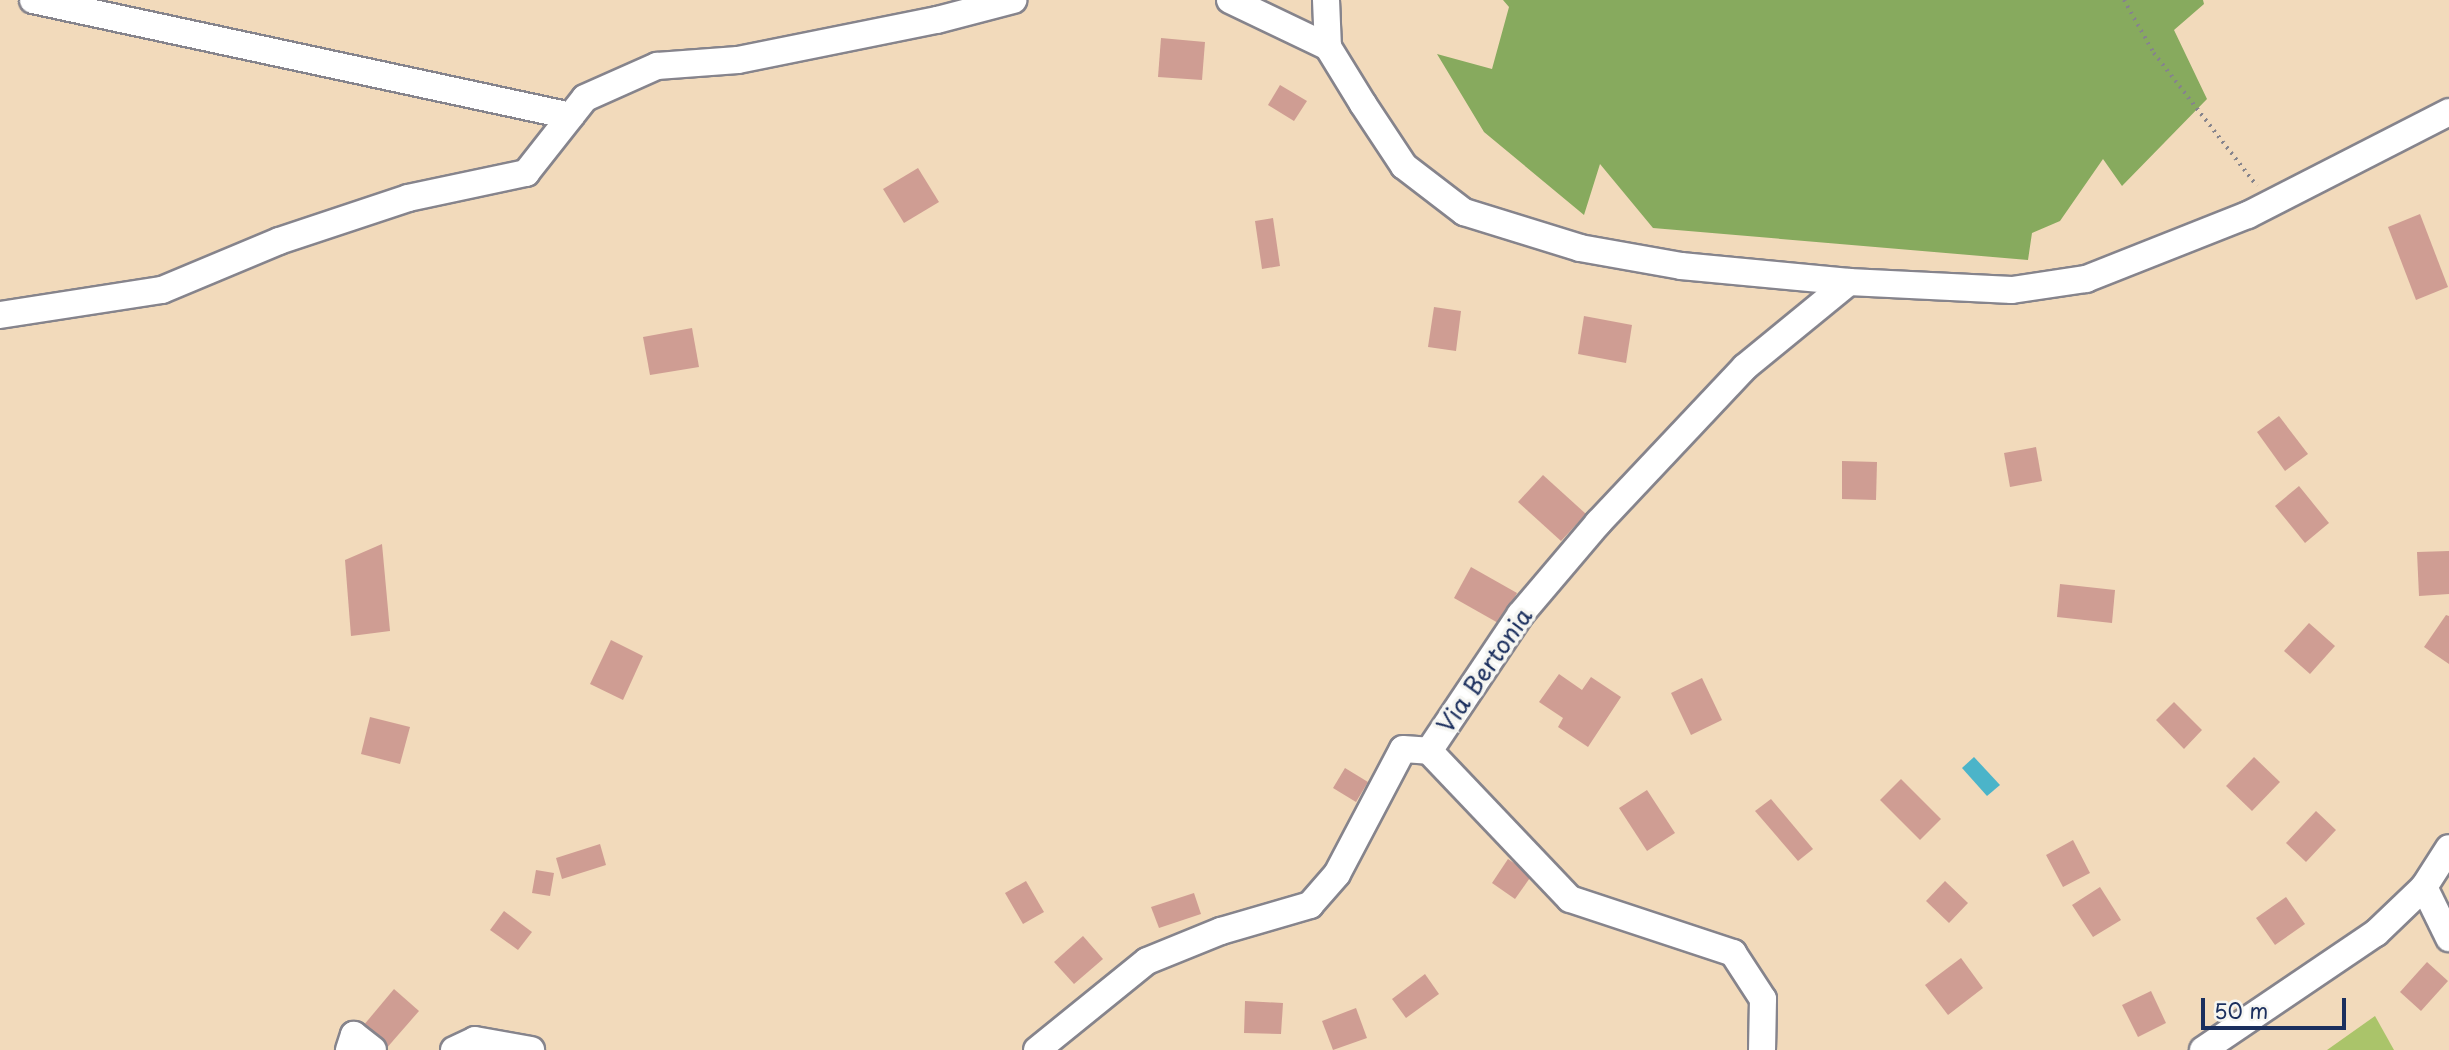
<!DOCTYPE html>
<html>
<head>
<meta charset="utf-8">
<style>
	body { margin:0 }
	#map { position:relative; width:2449px; height:1050px; overflow:hidden; background:#f2dabb; font-family:"Playpen Sans",sans-serif }
	div>[style] { position:absolute }
	.green>* { inset:0; background:#aac46a }
	.forest>* { inset:0; background:#87aa5e }
	.water>* { inset:0; background:#4bb4c9 }
	.building>* { inset:0; background:#cf9d93 }
	.path>* { height:3.5px; margin-top:-1.75px; transform-origin:0; background:repeating-linear-gradient(90deg,#86848c 0 2px,transparent 0 7px) }
	.roads { filter:drop-shadow(2px 0 #86848c) drop-shadow(-2px 0 #86848c) drop-shadow(0 2px #86848c) drop-shadow(0 -2px #86848c) }
	.minor>* { height:26px; margin:-13px; padding:0 13px; transform-origin:13px; border-radius:13px; background:#fff }
	span { translate:-50% -50%; white-space:nowrap; text-align:center; line-height:1.15; -webkit-text-stroke:7px #f6f6f2; paint-order:stroke }
	.street-label { font-size:24px; color:#1b2f5e }
	.scale { position:absolute; left:2201px; top:998px; width:145px; height:32px; box-sizing:border-box; border:4px solid #1b2f5e; border-top:0; padding-left:9px; font-size:21px; line-height:24px; white-space:nowrap; color:#1b2f5e; -webkit-text-stroke:5px #f6f6f2; paint-order:stroke }
</style>
</head>
<body>
<div id="map">
	<div class="green">
		<i style="clip-path:polygon(2375px 1016px,2394px 1050px,2327px 1050px)"></i>
	</div>
	<div class="forest">
		<i style="clip-path:polygon(1503px 0,2203px 0,2204px 4px,2174px 30px,2207px 99px,2122px 186px,2103px 159px,2060px 221px,2032px 233px,2028px 260px,1653px 228px,1600px 164px,1584px 215px,1484px 132px,1437px 54px,1492px 69px,1509px 7px)"></i>
	</div>
	<div class="water">
		<i style="clip-path:polygon(1974px 757px,2000px 785px,1987px 796px,1962px 768px)"></i>
	</div>
	<div class="building">
		<i style="clip-path:polygon(1161px 38px,1205px 42px,1202px 80px,1158px 77px)"></i>
		<i style="clip-path:polygon(1280px 85px,1307px 101px,1294px 121px,1268px 105px)"></i>
		<i style="clip-path:polygon(918px 168px,939px 202px,904px 223px,883px 189px)"></i>
		<i style="clip-path:polygon(2420px 214px,2448px 287px,2416px 300px,2388px 227px)"></i>
		<i style="clip-path:polygon(1273px 218px,1280px 266px,1262px 269px,1255px 221px)"></i>
		<i style="clip-path:polygon(1434px 307px,1461px 311px,1456px 351px,1428px 347px)"></i>
		<i style="clip-path:polygon(1584px 316px,1632px 325px,1626px 363px,1578px 354px)"></i>
		<i style="clip-path:polygon(692px 328px,699px 367px,650px 375px,643px 337px)"></i>
		<i style="clip-path:polygon(2279px 416px,2308px 454px,2285px 471px,2257px 432px)"></i>
		<i style="clip-path:polygon(2036px 447px,2042px 481px,2010px 487px,2004px 453px)"></i>
		<i style="clip-path:polygon(1842px 461px,1877px 462px,1876px 500px,1842px 499px)"></i>
		<i style="clip-path:polygon(1543px 475px,1586px 514px,1561px 541px,1518px 502px)"></i>
		<i style="clip-path:polygon(2299px 486px,2329px 523px,2305px 543px,2275px 506px)"></i>
		<i style="clip-path:polygon(382px 544px,390px 631px,351px 636px,345px 560px)"></i>
		<i style="clip-path:polygon(2449px 551px,2449px 594px,2419px 596px,2417px 552px)"></i>
		<i style="clip-path:polygon(1471px 567px,1517px 593px,1500px 624px,1454px 598px)"></i>
		<i style="clip-path:polygon(2060px 584px,2115px 590px,2112px 623px,2057px 617px)"></i>
		<i style="clip-path:polygon(2446px 615px,2449px 616px,2449px 664px,2424px 647px)"></i>
		<i style="clip-path:polygon(2309px 623px,2335px 646px,2310px 674px,2284px 651px)"></i>
		<i style="clip-path:polygon(611px 640px,643px 656px,623px 700px,590px 684px)"></i>
		<i style="clip-path:polygon(1559px 674px,1582px 690px,1591px 677px,1621px 697px,1588px 747px,1558px 727px,1563px 718px,1539px 702px)"></i>
		<i style="clip-path:polygon(1702px 678px,1722px 720px,1691px 735px,1671px 693px)"></i>
		<i style="clip-path:polygon(2174px 702px,2202px 730px,2184px 749px,2156px 720px)"></i>
		<i style="clip-path:polygon(370px 717px,410px 727px,400px 764px,361px 754px)"></i>
		<i style="clip-path:polygon(2254px 757px,2280px 782px,2252px 811px,2226px 786px)"></i>
		<i style="clip-path:polygon(1345px 768px,1368px 782px,1356px 802px,1333px 788px)"></i>
		<i style="clip-path:polygon(1901px 779px,1941px 819px,1920px 840px,1880px 800px)"></i>
		<i style="clip-path:polygon(1647px 790px,1675px 833px,1647px 851px,1619px 808px)"></i>
		<i style="clip-path:polygon(1771px 799px,1813px 849px,1798px 861px,1755px 811px)"></i>
		<i style="clip-path:polygon(2316px 811px,2336px 830px,2306px 862px,2286px 843px)"></i>
		<i style="clip-path:polygon(2073px 840px,2090px 873px,2063px 887px,2046px 855px)"></i>
		<i style="clip-path:polygon(600px 844px,606px 865px,562px 879px,556px 858px)"></i>
		<i style="clip-path:polygon(1508px 859px,1532px 875px,1515px 899px,1492px 883px)"></i>
		<i style="clip-path:polygon(536px 870px,554px 873px,550px 896px,532px 893px)"></i>
		<i style="clip-path:polygon(1026px 881px,1044px 912px,1023px 924px,1005px 893px)"></i>
		<i style="clip-path:polygon(1945px 881px,1968px 903px,1949px 923px,1926px 901px)"></i>
		<i style="clip-path:polygon(2100px 887px,2121px 920px,2093px 937px,2072px 905px)"></i>
		<i style="clip-path:polygon(1194px 893px,1201px 914px,1159px 928px,1151px 907px)"></i>
		<i style="clip-path:polygon(2286px 897px,2305px 924px,2275px 945px,2256px 918px)"></i>
		<i style="clip-path:polygon(504px 911px,532px 932px,518px 950px,490px 930px)"></i>
		<i style="clip-path:polygon(1083px 936px,1103px 959px,1074px 984px,1054px 962px)"></i>
		<i style="clip-path:polygon(1961px 958px,1983px 988px,1948px 1015px,1925px 985px)"></i>
		<i style="clip-path:polygon(2427px 962px,2448px 981px,2421px 1011px,2400px 992px)"></i>
		<i style="clip-path:polygon(1425px 974px,1439px 994px,1406px 1018px,1392px 999px)"></i>
		<i style="clip-path:polygon(394px 989px,419px 1011px,385px 1050px,358px 1032px)"></i>
		<i style="clip-path:polygon(2151px 991px,2166px 1023px,2138px 1037px,2122px 1005px)"></i>
		<i style="clip-path:polygon(1245px 1001px,1283px 1003px,1281px 1034px,1244px 1033px)"></i>
		<i style="clip-path:polygon(1356px 1008px,1367px 1038px,1333px 1050px,1322px 1021px)"></i>
	</div>
	<div class="path">
		<i style="left:2124px;top:0;width:61px;rotate:60.5deg"></i>
		<i style="left:2154px;top:53px;width:168px;rotate:52.2deg"></i>
	</div>
	<div class="roads">
		<div class="minor">
			<i style="left:33px;top:0;width:550px;rotate:12.17deg"></i>
			<i style="left:1230px;top:0;width:109px;rotate:25.6deg"></i>
			<i style="left:1326px;top:0;width:47px;rotate:87.6deg"></i>
			<i style="left:1328px;top:47px;width:67px;rotate:58.4deg"></i>
			<i style="left:1363px;top:104px;width:74px;rotate:56.5deg"></i>
			<i style="left:1404px;top:166px;width:76px;rotate:37.5deg"></i>
			<i style="left:1464px;top:212px;width:121px;rotate:17.2deg"></i>
			<i style="left:1580px;top:248px;width:103px;rotate:10.1deg"></i>
			<i style="left:1681px;top:266px;width:169px;rotate:5.4deg"></i>
			<i style="left:1849px;top:282px;width:163px;rotate:2.8deg"></i>
			<i style="left:2012px;top:290px;width:75px;rotate:-8.5deg"></i>
			<i style="left:2086px;top:279px;width:174px;rotate:-21.6deg"></i>
			<i style="left:2248px;top:215px;width:226px;rotate:-27.1deg"></i>
			<i style="left:0;top:315px;width:164px;rotate:-8.8deg"></i>
			<i style="left:162px;top:290px;width:127px;rotate:-22.7deg"></i>
			<i style="left:279px;top:241px;width:136px;rotate:-18.4deg"></i>
			<i style="left:408px;top:198px;width:121px;rotate:-12deg"></i>
			<i style="left:526px;top:173px;width:95px;rotate:-51.8deg"></i>
			<i style="left:585px;top:98px;width:79px;rotate:-24deg"></i>
			<i style="left:657px;top:66px;width:81px;rotate:-4.2deg"></i>
			<i style="left:738px;top:60px;width:203px;rotate:-11.4deg"></i>
			<i style="left:937px;top:20px;width:79px;rotate:-14.7deg"></i>
			<i style="left:1429px;top:751px;width:204px;rotate:46.4deg"></i>
			<i style="left:1570px;top:899px;width:172px;rotate:18.3deg"></i>
			<i style="left:1733px;top:953px;width:55px;rotate:56.9deg"></i>
			<i style="left:1763px;top:999px;width:51px;rotate:91.1deg"></i>
			<i style="left:2424px;top:887px;width:57px;rotate:63.9deg"></i>
			<i style="left:349px;top:1050px;width:16px;rotate:-72deg"></i>
			<i style="left:354px;top:1035px;width:24px;rotate:38deg"></i>
			<i style="left:454px;top:1050px;width:23px;rotate:-25deg"></i>
			<i style="left:475px;top:1040px;width:57px;rotate:10.1deg"></i>
			<i style="left:1037px;top:1050px;width:141px;rotate:-39deg"></i>
			<i style="left:1147px;top:961px;width:80px;rotate:-22.1deg"></i>
			<i style="left:1221px;top:931px;width:93px;rotate:-16.3deg"></i>
			<i style="left:1310px;top:905px;width:41px;rotate:-48.9deg"></i>
			<i style="left:1337px;top:874px;width:141px;rotate:-62.2deg"></i>
			<i style="left:1403px;top:749px;width:26px;rotate:4deg"></i>
			<i style="left:1429px;top:751px;width:164px;rotate:-56.2deg"></i>
			<i style="left:1520px;top:615px;width:121px;rotate:-49.7deg"></i>
			<i style="left:1598px;top:523px;width:214px;rotate:-46.7deg"></i>
			<i style="left:1745px;top:367px;width:134px;rotate:-39.3deg"></i>
			<i style="left:2203px;top:1050px;width:209px;rotate:-34.1deg"></i>
			<i style="left:2376px;top:933px;width:66px;rotate:-43.8deg"></i>
			<i style="left:2424px;top:887px;width:46px;rotate:-57.3deg"></i>
		</div>
	</div>
	<div class="street-label">
		<span style="left:1484px;top:670px;rotate:-55deg">Via Bertonia</span>
	</div>
	<div class="scale">50 m</div>
</div>
</body>
</html>
